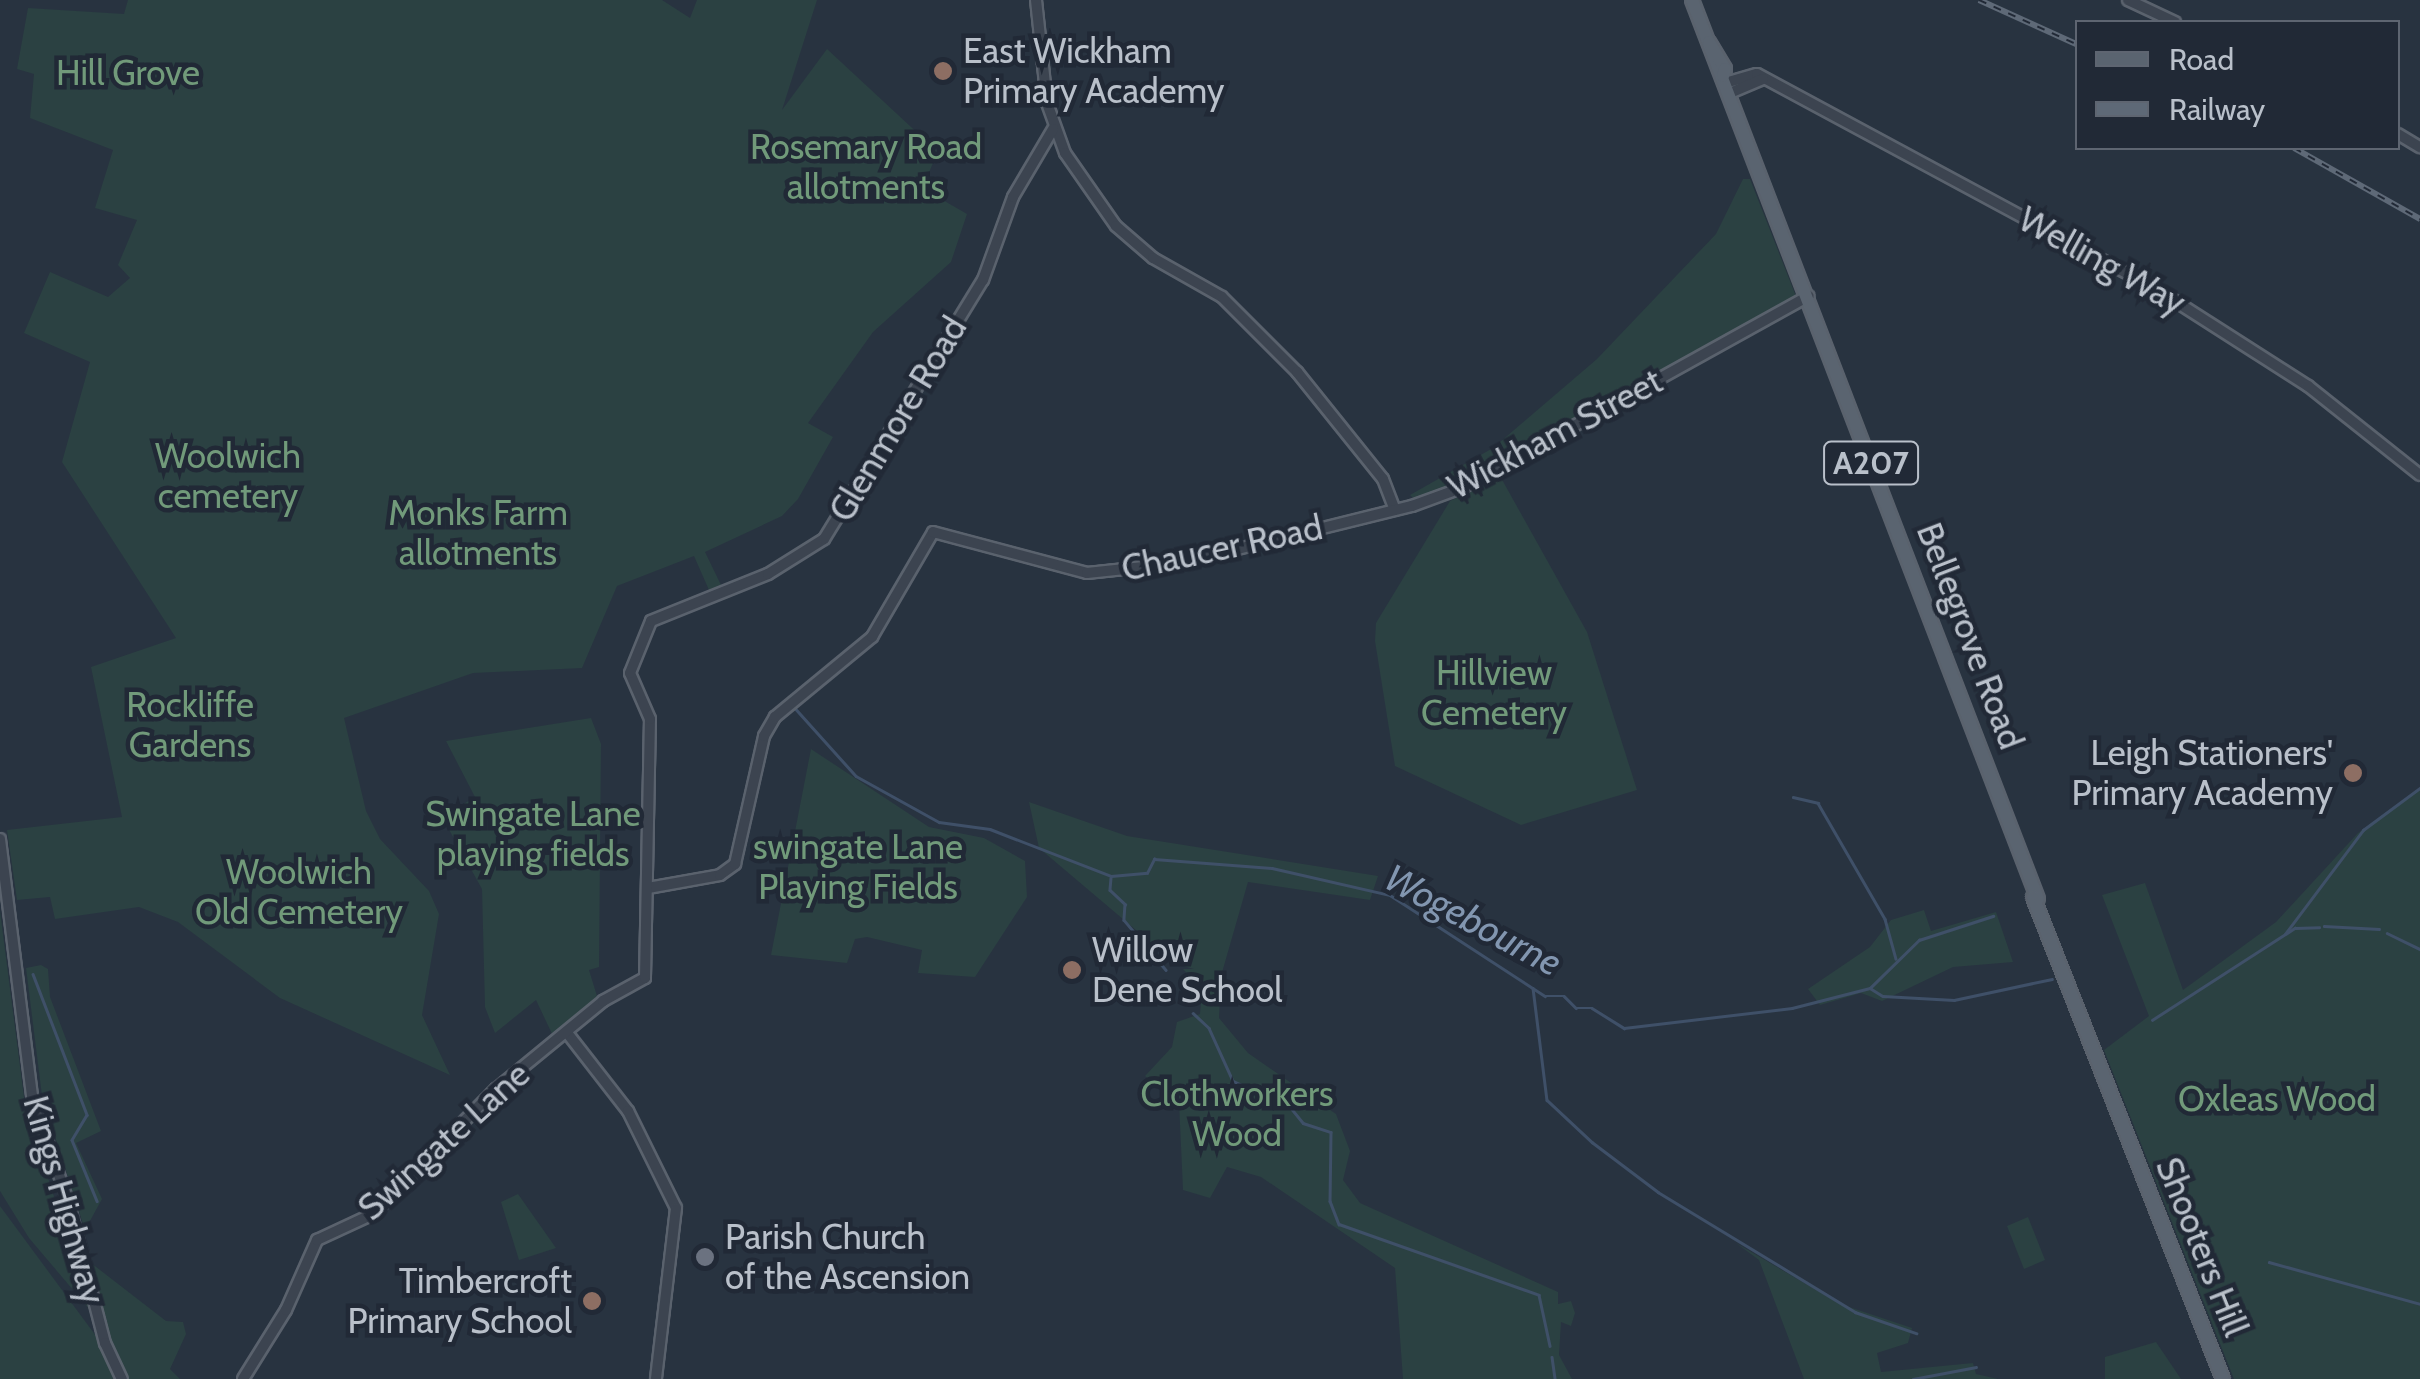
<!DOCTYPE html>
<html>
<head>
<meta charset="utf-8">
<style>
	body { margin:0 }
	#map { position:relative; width:2420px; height:1379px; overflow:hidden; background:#283340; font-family:Cabin,sans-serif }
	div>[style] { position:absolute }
	.green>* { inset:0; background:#2b4142 }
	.stream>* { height:2.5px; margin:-1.25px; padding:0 1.25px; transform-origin:1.25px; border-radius:1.25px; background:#3f5068 }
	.roads { filter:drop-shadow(2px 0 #5a626d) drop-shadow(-2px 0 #5a626d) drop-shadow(0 2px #5a626d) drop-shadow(0 -2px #5a626d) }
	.minor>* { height:10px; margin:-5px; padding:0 5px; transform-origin:5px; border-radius:5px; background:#3c4450 }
	.major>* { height:12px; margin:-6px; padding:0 6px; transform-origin:6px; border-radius:6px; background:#5a6470 }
	.rail>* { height:6px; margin-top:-3px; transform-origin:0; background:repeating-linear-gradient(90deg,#212936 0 8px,#5e6977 0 16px); box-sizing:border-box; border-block:2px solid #5e6977 }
	.dots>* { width:28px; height:28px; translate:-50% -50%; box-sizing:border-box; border:5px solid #212936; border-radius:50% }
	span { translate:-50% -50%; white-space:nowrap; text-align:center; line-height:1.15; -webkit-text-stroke:9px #212936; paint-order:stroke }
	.shield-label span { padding:2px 8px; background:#212936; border:2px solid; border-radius:8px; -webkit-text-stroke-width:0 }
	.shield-label { font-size:32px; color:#b9c0ca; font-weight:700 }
	.poi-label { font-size:35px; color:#b9c0ca }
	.left { translate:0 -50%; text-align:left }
	.right { translate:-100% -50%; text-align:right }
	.park-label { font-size:35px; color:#719a7a }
	.street-label { font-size:35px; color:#b9c0ca }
	.water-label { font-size:38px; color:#8296b0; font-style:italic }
	.legend { position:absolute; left:2075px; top:20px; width:325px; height:130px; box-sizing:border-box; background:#212936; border:2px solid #5e6571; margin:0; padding:12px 18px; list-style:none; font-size:30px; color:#b9c0ca }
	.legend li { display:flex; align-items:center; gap:20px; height:50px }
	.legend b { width:50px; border:2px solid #5e6571 }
</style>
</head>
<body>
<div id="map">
	<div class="green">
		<i style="clip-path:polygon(128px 0,662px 0,690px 18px,697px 0,817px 0,782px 110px,827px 49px,938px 152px,922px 188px,967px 214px,951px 262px,873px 332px,808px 423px,833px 437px,798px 499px,782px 516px,705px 552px,721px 585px,709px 590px,694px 556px,617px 586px,582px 668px,473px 673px,344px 718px,366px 811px,380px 839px,429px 891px,439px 914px,422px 1015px,450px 1075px,280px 998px,178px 922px,139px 907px,55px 919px,50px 897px,17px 900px,7px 830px,122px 817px,91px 667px,176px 638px,62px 462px,90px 362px,24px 333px,50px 272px,108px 297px,130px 278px,118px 265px,137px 220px,95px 208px,113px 150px,30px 118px,34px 74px,17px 69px,28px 8px,124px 14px)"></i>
		<i style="clip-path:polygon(1743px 179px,1750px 179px,1797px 299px,1459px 484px,1414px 499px,1410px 495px,1493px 448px,1597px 359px,1716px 234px)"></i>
		<i style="clip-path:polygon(1500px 476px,1587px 632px,1637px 790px,1521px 825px,1395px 766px,1375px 641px,1376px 623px,1450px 501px)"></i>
		<i style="clip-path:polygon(591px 718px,601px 744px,599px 967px,589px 970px,597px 996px,554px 1038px,536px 1000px,495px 1033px,485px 1007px,482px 889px,442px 817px,475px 797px,446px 741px)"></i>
		<i style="clip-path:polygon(811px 749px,929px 827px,984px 838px,1025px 861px,1027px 897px,975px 977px,918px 973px,922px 950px,867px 937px,855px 939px,847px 963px,771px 955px)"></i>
		<i style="clip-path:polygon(2420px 788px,2420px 1379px,2234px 1379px,2104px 1050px,2149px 1016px,2102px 895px,2145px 883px,2183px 990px,2276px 922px,2358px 833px)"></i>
		<i style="clip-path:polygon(1029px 802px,1127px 836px,1378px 876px,1370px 900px,1248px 882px,1221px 976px,1219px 1018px,1248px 1053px,1336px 1114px,1350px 1151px,1343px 1180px,1360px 1203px,1558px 1292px,1558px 1304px,1571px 1301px,1575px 1313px,1571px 1326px,1561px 1322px,1559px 1355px,1572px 1379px,1403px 1379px,1395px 1268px,1261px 1177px,1227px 1167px,1210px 1198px,1183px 1190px,1179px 1102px,1145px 1076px,1172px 1047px,1177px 1022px,1200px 1014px,1202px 989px,1183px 969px,1194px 969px,1176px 964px,1039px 848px)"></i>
		<i style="clip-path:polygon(1924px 910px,1931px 931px,1996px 912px,2013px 962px,1953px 967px,1882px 1001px,1861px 993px,1820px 1005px,1808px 989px,1870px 947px,1891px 920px)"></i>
		<i style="clip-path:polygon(0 911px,25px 1105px,90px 1310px,29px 1238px,0 1191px)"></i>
		<i style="clip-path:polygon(41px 965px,48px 969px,50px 997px,101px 1131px,76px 1143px,102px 1199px,85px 1230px,42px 1096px,26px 968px)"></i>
		<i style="clip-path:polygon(518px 1194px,556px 1248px,519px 1260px,501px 1202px)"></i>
		<i style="clip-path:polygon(0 1206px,96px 1336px,107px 1330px,91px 1263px,166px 1321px,183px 1322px,186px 1334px,170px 1369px,180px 1379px,0 1379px)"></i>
		<i style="clip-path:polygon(2028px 1217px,2045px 1260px,2024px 1269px,2007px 1226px)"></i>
		<i style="clip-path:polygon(1736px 1243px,1840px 1304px,1912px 1328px,1908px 1343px,1877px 1353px,1881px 1372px,1973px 1363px,1976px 1374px,1998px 1379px,1804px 1379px,1759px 1260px)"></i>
		<i style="clip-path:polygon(2156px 1342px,2181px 1379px,2105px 1379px,2105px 1357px)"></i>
	</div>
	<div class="stream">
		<i style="left:795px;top:708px;width:91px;rotate:48.1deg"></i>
		<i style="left:856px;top:776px;width:95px;rotate:29deg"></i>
		<i style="left:939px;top:822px;width:51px;rotate:7.8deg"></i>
		<i style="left:990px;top:829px;width:130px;rotate:21.2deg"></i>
		<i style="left:1111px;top:876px;width:36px;rotate:-5deg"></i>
		<i style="left:1147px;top:873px;width:16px;rotate:-63deg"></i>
		<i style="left:1154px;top:859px;width:118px;rotate:4.4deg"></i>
		<i style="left:1272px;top:868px;width:121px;rotate:12.9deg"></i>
		<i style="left:1390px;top:895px;width:185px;rotate:33.1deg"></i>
		<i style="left:1545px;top:996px;width:19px"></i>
		<i style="left:1564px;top:996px;width:17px;rotate:45deg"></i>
		<i style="left:1576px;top:1008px;width:16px"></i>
		<i style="left:1592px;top:1008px;width:38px;rotate:32deg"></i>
		<i style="left:1624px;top:1028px;width:169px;rotate:-6.8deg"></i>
		<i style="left:1792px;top:1008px;width:81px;rotate:-14.4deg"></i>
		<i style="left:1870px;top:988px;width:15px;rotate:32deg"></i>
		<i style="left:1883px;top:996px;width:71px;rotate:3.2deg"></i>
		<i style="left:1954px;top:1000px;width:100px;rotate:-12.1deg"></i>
		<i style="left:1793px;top:797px;width:26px;rotate:13deg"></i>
		<i style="left:1818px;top:803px;width:134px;rotate:60deg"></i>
		<i style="left:1885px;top:919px;width:41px;rotate:74.6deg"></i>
		<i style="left:1111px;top:878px;width:12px;rotate:95deg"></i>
		<i style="left:1110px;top:890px;width:21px;rotate:43deg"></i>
		<i style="left:1125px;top:904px;width:16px;rotate:94deg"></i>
		<i style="left:1124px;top:920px;width:65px;rotate:50deg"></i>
		<i style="left:2324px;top:926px;width:55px;rotate:3.1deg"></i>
		<i style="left:2387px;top:933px;width:37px;rotate:26deg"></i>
		<i style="left:2285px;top:934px;width:130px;rotate:-53.1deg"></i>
		<i style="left:2363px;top:830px;width:71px;rotate:-36.4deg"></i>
		<i style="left:33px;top:974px;width:151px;rotate:69deg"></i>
		<i style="left:87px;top:1115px;width:29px;rotate:121deg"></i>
		<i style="left:72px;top:1140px;width:66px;rotate:67.7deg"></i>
		<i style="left:1533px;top:988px;width:113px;rotate:82.9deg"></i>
		<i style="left:1547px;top:1100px;width:62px;rotate:43deg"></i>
		<i style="left:1592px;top:1142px;width:83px;rotate:37.1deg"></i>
		<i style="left:1658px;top:1192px;width:231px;rotate:31.3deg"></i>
		<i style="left:1855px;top:1312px;width:65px;rotate:19deg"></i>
		<i style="left:1870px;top:988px;width:69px;rotate:-44.4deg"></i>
		<i style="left:1919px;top:940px;width:78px;rotate:-18deg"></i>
		<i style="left:1193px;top:1013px;width:22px;rotate:43deg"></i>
		<i style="left:1209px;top:1028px;width:58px;rotate:65.6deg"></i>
		<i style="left:1233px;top:1081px;width:64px;rotate:25deg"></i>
		<i style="left:1291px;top:1108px;width:19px;rotate:51deg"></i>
		<i style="left:1303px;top:1123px;width:29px;rotate:18deg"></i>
		<i style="left:1331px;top:1132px;width:69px;rotate:90.8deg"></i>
		<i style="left:1330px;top:1201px;width:25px;rotate:69deg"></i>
		<i style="left:1339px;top:1224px;width:212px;rotate:19.5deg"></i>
		<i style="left:1539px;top:1295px;width:52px;rotate:77.8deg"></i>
		<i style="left:2152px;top:1020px;width:170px;rotate:-32.8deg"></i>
		<i style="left:2295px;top:928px;width:24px;rotate:-2deg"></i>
		<i style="left:2269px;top:1262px;width:157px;rotate:15.5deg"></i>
		<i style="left:1552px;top:1357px;width:22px;rotate:82deg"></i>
		<i style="left:1913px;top:1379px;width:64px;rotate:-10.8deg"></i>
	</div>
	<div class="roads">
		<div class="minor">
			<i style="left:1036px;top:0;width:104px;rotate:83.9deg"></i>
			<i style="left:1047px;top:103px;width:53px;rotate:70.2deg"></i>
			<i style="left:1065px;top:153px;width:89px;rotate:55.1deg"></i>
			<i style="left:1116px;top:226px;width:49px;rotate:40.9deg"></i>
			<i style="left:1153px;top:258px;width:79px;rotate:29.5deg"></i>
			<i style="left:1222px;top:297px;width:106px;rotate:45deg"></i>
			<i style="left:1297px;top:372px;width:137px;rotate:51.2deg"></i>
			<i style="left:1383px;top:479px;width:33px;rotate:69deg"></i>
			<i style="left:2128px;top:0;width:52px;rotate:25.1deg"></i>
			<i style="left:1725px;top:83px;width:33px;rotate:-16deg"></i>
			<i style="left:1757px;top:74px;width:450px;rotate:28.3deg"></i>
			<i style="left:2153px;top:287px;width:184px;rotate:32.6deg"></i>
			<i style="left:2308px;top:386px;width:143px;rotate:38.5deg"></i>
			<i style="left:1730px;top:93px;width:36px;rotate:-23deg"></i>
			<i style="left:2398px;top:134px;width:26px;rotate:31deg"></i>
			<i style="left:0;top:839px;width:259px;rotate:82.9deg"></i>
			<i style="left:32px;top:1096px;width:114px;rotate:71.1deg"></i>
			<i style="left:69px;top:1204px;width:144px;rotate:75.5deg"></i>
			<i style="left:105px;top:1343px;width:40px;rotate:65deg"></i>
			<i style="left:648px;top:888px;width:73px;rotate:-10.2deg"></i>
			<i style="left:720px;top:875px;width:19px;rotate:-36deg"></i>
			<i style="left:735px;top:864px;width:131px;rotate:-77.2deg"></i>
			<i style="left:764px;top:736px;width:22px;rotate:-60deg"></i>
			<i style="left:775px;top:717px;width:126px;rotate:-39.5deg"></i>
			<i style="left:872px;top:637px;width:121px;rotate:-59.8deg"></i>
			<i style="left:933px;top:532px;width:159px;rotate:14.9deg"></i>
			<i style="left:1087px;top:573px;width:95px;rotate:-6.1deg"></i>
			<i style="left:1181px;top:563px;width:238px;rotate:-13.9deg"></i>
			<i style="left:1412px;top:506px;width:55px;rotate:-20.1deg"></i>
			<i style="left:1464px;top:487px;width:394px;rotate:-29deg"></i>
			<i style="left:568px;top:1034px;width:98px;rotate:52.1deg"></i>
			<i style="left:628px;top:1111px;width:108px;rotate:63.7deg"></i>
			<i style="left:676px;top:1208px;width:172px;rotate:96.7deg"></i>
			<i style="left:243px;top:1379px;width:81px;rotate:-58.1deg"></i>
			<i style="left:286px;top:1310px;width:77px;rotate:-66.1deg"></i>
			<i style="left:317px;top:1240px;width:62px;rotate:-24.9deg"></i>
			<i style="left:373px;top:1214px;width:175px;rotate:-45.5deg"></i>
			<i style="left:496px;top:1089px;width:139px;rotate:-39.4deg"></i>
			<i style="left:603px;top:1001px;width:48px;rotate:-28.7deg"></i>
			<i style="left:645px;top:978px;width:259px;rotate:-88.9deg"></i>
			<i style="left:650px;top:719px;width:50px;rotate:-113.5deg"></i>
			<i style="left:630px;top:673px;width:56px;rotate:-68deg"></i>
			<i style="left:651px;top:621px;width:126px;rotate:-21.9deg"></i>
			<i style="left:768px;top:574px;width:66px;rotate:-32deg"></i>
			<i style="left:824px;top:539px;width:304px;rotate:-58.5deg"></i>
			<i style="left:983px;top:280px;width:88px;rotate:-70.1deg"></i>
			<i style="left:1013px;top:197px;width:79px;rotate:-59.5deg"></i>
		</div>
		<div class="major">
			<i style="left:1692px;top:0;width:963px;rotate:68.95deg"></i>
			<i style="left:1709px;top:42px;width:31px;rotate:59deg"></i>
			<i style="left:1725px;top:69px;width:7px;rotate:106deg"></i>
			<i style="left:2033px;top:897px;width:518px;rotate:68.49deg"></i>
		</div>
	</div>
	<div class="rail">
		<i style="left:1979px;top:0;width:109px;rotate:24.4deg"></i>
		<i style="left:2294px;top:148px;width:145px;rotate:29.4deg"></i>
	</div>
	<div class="dots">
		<i style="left:943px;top:71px;background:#8d6e63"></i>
		<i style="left:2353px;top:773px;background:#8d6e63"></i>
		<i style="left:1072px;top:970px;background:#8d6e63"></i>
		<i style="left:705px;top:1257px;background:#6b7280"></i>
		<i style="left:592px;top:1301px;background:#8d6e63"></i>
	</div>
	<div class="shield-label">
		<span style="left:1871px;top:463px">A207</span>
	</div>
	<div class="poi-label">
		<span class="left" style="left:963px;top:71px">East Wickham<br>Primary Academy</span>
		<span class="right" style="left:2333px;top:773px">Leigh Stationers'<br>Primary Academy</span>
		<span class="left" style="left:1092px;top:970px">Willow<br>Dene School</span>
		<span class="left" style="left:725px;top:1257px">Parish Church<br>of the Ascension</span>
		<span class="right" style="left:572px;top:1301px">Timbercroft<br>Primary School</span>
	</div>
	<div class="park-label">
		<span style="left:128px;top:73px">Hill Grove</span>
		<span style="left:866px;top:167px">Rosemary Road<br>allotments</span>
		<span style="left:228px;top:476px">Woolwich<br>cemetery</span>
		<span style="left:478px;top:533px">Monks Farm<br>allotments</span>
		<span style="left:1494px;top:693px">Hillview<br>Cemetery</span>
		<span style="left:190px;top:725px">Rockliffe<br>Gardens</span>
		<span style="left:533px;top:834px">Swingate Lane<br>playing fields</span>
		<span style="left:858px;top:867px">swingate Lane<br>Playing Fields</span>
		<span style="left:299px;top:892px">Woolwich<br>Old Cemetery</span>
		<span style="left:1237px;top:1114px">Clothworkers<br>Wood</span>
		<span style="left:2277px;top:1099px">Oxleas Wood</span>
	</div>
	<div class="street-label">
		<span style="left:2102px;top:261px;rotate:29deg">Welling Way</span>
		<span style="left:898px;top:419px;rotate:-59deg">Glenmore Road</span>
		<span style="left:1555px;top:434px;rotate:-28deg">Wickham Street</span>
		<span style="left:1222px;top:548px;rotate:-12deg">Chaucer Road</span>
		<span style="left:1970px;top:636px;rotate:69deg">Bellegrove Road</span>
		<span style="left:444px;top:1141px;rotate:-42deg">Swingate Lane</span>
		<span style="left:64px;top:1200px;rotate:74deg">Kings Highway</span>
		<span style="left:2202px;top:1247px;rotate:68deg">Shooters Hill</span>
	</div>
	<div class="water-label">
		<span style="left:1473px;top:920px;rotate:28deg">Wogebourne</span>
	</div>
	<ul class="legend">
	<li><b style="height:12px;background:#5a6470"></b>Road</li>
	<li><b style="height:12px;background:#5e6977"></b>Railway</li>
	</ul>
</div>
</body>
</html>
